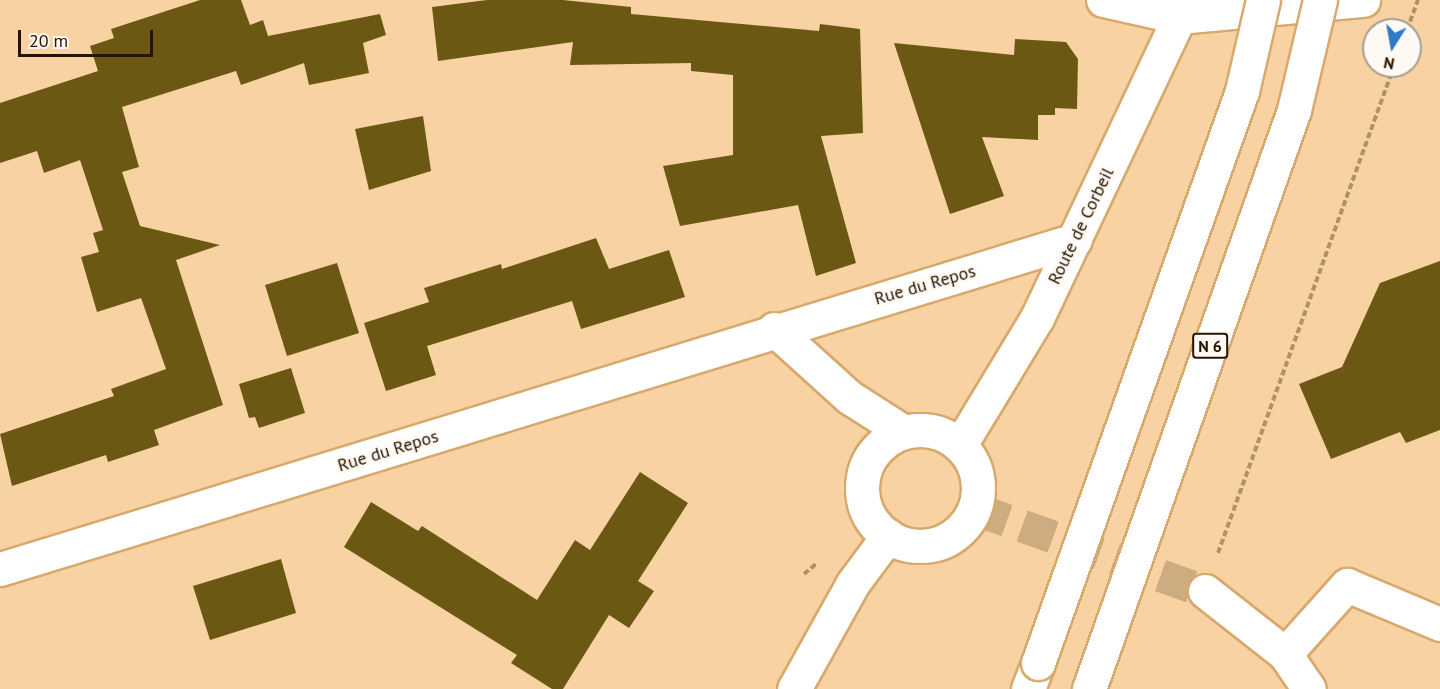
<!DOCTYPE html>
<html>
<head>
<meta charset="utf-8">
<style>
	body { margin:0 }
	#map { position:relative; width:1440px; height:689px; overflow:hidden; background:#f8d2a2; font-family:"PT Sans",sans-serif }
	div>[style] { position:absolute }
	.building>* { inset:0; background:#6b5913 }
	.street-tunnel>* { height:33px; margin-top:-16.5px; transform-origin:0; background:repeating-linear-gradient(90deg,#ceac82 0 33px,transparent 0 49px) }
	.path>* { height:4px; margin-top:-2px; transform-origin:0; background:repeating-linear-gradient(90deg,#b0916a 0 6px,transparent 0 9px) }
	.roads { filter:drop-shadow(2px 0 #d7a96d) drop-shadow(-2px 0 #d7a96d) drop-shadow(0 2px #d7a96d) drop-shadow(0 -2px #d7a96d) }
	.street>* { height:33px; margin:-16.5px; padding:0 16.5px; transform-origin:16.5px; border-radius:16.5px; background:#fff }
	.secondary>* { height:33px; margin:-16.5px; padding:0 16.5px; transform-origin:16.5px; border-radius:16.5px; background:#fff }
	.secondary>.ring { margin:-16.5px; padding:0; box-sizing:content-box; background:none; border:33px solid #fff; border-radius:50% }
	.primary>* { height:33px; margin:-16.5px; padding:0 16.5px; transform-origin:16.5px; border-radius:16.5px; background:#fff }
	.bridges { filter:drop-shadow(2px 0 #d7a96d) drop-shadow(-2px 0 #d7a96d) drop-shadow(0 2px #d7a96d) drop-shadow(0 -2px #d7a96d) }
	.primary-bridge>* { height:33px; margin:-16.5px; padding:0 16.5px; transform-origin:16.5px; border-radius:16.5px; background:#fff }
	span { translate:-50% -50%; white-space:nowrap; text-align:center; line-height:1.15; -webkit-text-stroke:6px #fef9f3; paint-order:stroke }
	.shield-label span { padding:2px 4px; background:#fef9f3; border:2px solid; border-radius:4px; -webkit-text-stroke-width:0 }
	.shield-label { font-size:16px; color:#251400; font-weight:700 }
	.street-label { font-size:18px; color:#251400 }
	.north { position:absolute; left:1362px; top:18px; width:60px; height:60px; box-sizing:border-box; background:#fef9f3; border:2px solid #a79d92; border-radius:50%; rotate:191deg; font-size:16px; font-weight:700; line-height:24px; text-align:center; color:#251400 }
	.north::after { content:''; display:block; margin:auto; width:21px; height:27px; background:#2e79c9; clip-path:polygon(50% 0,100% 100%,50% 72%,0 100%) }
	.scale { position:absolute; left:18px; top:30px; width:135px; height:27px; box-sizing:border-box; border:3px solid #251400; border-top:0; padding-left:8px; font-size:18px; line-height:21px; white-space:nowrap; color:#251400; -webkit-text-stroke:4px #fef9f3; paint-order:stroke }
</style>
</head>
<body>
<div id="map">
	<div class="building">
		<i style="clip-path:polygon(200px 0,241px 0,250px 25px,263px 20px,268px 36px,380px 14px,386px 35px,363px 43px,369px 73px,309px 85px,304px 63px,241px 85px,236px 71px,122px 107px,139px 167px,122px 172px,140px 226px,220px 245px,176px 260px,223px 405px,154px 430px,159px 445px,108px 462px,106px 455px,12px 486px,0 434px,114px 396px,111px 389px,166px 369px,141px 298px,97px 312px,81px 257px,99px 252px,93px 233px,103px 230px,80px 160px,44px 173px,37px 151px,0 163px,0 103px,98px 71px,90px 46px,114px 38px,111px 29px)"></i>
		<i style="clip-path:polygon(487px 0,563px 0,631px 7px,631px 14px,819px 31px,820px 24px,860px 29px,863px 133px,821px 136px,856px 263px,816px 276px,798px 205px,680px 226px,663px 166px,733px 155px,733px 75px,691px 71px,691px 63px,570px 65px,573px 42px,438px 61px,432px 7px)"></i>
		<i style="clip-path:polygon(1015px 39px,1066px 42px,1078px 59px,1077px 109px,1055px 108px,1055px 115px,1038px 115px,1038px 140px,982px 137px,1004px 196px,950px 214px,894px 43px,1014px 55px)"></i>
		<i style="clip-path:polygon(423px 116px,431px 171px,369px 190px,355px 129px)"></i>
		<i style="clip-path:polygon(596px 238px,609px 269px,669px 250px,685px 297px,581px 329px,572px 301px,427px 346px,436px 375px,386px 391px,364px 323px,429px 302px,424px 288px,501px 264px,502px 269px)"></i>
		<i style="clip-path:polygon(1440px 261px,1440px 430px,1406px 443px,1400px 432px,1331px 459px,1299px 384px,1342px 367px,1380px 283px)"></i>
		<i style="clip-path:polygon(337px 263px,359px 333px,287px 356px,265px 285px)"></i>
		<i style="clip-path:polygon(291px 368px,305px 413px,259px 428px,255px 417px,249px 418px,239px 384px)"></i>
		<i style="clip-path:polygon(640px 472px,688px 503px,638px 581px,654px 591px,629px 628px,609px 615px,563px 689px,552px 689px,511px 663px,517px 655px,344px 547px,371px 502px,418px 531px,422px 526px,537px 600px,575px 540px,590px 550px)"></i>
		<i style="clip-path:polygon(281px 559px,296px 613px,210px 640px,193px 586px)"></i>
	</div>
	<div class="street-tunnel">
		<i style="left:976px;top:509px;width:243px;rotate:19.7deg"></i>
	</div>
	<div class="path">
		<i style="left:1407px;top:30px;width:32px;rotate:-70deg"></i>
		<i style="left:1218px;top:553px;width:518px;rotate:-70.13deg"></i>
		<i style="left:804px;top:574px;width:16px;rotate:-40deg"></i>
	</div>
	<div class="roads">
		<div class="street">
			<i style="left:1103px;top:0;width:78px;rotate:12.6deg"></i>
			<i style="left:1179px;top:17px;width:185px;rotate:-5.3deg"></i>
			<i style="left:774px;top:329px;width:101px;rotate:42.2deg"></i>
			<i style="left:849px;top:397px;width:65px;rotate:32.5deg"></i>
			<i style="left:0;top:569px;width:1124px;rotate:-17.02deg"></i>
			<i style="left:1205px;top:591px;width:102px;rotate:38.2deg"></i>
			<i style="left:1285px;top:654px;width:42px;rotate:55.6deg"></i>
			<i style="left:1285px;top:654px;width:93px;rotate:-48.1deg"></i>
			<i style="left:1347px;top:585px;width:101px;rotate:22.8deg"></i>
		</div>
		<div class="secondary">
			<i class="ring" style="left:862px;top:430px;width:83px;height:83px"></i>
			<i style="left:960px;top:445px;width:149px;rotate:-58.8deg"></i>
			<i style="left:1037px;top:318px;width:352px;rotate:-64.7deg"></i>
			<i style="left:794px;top:689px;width:121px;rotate:-60.9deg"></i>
			<i style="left:853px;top:583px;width:59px;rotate:-53.3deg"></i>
		</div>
		<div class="primary">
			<i style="left:1028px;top:689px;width:28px;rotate:-69deg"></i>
		</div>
	</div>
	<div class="bridges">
		<div class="primary-bridge">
			<i style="left:1038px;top:663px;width:607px;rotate:-70.37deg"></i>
			<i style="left:1242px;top:91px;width:93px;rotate:-77deg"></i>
			<i style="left:1089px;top:689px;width:614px;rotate:-70.5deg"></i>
			<i style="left:1294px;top:110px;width:113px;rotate:-76.7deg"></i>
		</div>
	</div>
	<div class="shield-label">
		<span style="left:1210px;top:346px">N 6</span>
	</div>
	<div class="street-label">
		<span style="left:1081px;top:226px;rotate:-64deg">Route de Corbeil</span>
		<span style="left:925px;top:285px;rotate:-16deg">Rue du Repos</span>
		<span style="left:388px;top:451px;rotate:-17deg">Rue du Repos</span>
	</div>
	<div class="north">N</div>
	<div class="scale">20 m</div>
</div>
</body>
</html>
